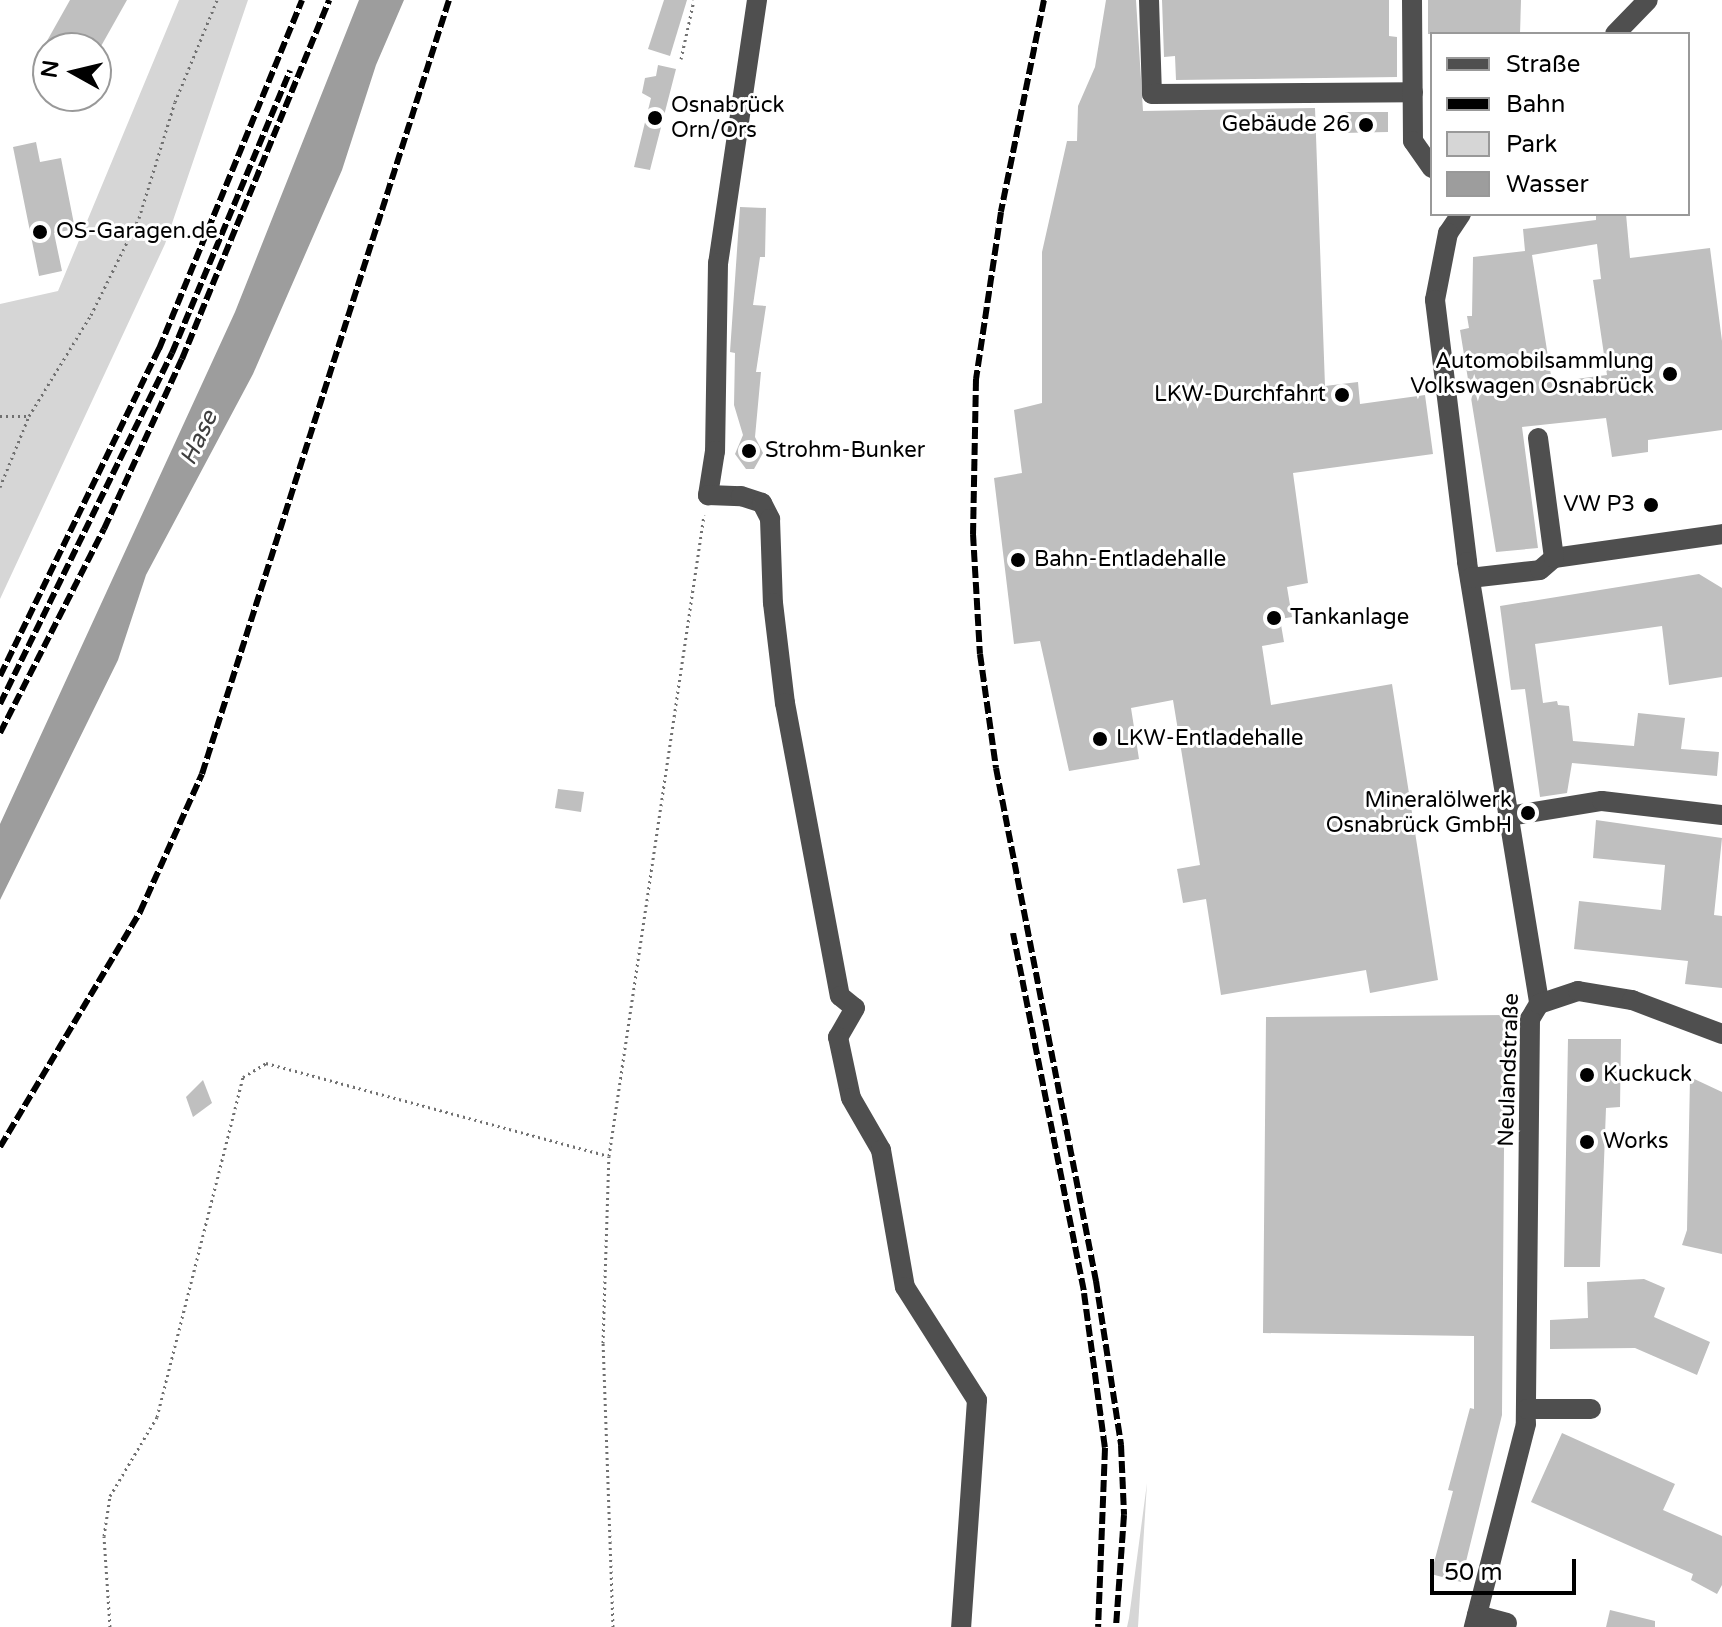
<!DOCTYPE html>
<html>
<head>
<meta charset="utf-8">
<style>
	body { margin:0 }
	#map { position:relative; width:1722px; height:1627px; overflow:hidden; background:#fff; font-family:"Varela Round",sans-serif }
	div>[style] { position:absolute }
	.green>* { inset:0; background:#d6d6d6 }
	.water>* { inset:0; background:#9d9d9d }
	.building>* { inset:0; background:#bfbfbf }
	.path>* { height:3px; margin-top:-1.5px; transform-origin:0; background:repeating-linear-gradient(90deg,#717171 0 2px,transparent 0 6px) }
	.minor>* { height:20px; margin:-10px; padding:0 10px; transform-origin:10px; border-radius:10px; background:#4f4f4f }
	.rail>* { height:6px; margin-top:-3px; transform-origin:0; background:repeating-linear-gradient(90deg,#000 0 12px,transparent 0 16px) }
	.dots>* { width:22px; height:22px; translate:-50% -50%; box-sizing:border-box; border:4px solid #fff; border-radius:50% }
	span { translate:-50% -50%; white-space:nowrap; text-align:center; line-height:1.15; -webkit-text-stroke:6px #fff; paint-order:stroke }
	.poi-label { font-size:22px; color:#000 }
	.left { translate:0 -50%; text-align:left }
	.right { translate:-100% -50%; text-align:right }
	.street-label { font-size:22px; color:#000 }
	.water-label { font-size:24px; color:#3e3e3e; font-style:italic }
	.legend { position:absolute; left:1430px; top:32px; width:260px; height:184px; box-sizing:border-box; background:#fff; border:2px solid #999; margin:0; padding:10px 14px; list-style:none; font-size:24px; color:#000 }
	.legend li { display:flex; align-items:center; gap:16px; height:40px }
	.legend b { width:40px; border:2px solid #999 }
	.north { position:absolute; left:32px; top:32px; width:80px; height:80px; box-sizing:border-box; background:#fff; border:2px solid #999; border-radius:50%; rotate:278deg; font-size:22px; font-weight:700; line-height:32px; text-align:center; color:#000 }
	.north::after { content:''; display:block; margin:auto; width:28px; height:36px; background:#000; clip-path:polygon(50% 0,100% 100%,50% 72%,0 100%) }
	.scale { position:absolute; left:1430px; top:1559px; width:146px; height:36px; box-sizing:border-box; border:4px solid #000; border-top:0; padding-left:10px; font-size:24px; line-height:28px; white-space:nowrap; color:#000; -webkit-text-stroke:6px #fff; paint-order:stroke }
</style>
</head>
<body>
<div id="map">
	<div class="green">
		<i style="clip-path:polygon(179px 0,248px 0,165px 244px,0 599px,0 304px,58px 291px)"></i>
		<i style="clip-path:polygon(1147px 1483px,1138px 1627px,1127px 1627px,1129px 1618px)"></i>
	</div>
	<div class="water">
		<i style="clip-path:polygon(359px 0,404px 0,376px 65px,342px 170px,253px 374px,146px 575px,118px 660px,0 900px,0 824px,235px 312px)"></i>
	</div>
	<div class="building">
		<i style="clip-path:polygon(70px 0,127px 0,100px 48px,43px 48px)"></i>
		<i style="clip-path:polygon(664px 0,687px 0,670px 56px,648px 49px)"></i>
		<i style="clip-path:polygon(1106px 0,1136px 0,1143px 111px,1315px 108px,1325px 386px,1358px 382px,1360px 404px,1425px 395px,1433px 454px,1293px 473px,1308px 583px,1287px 587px,1292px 617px,1280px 619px,1284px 642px,1262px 646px,1271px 705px,1392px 684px,1438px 980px,1370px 993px,1366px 970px,1221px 995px,1206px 899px,1183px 903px,1177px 869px,1200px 865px,1173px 700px,1131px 708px,1139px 759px,1069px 771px,1040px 641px,1014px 644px,994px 478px,1022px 473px,1014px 410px,1042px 403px,1042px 252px,1067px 141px,1077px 141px,1078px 106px,1095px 67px)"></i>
		<i style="clip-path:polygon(1162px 0,1389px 0,1389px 36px,1397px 37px,1397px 77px,1176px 80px,1175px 56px,1164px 57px)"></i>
		<i style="clip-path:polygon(1428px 0,1521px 0,1520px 34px,1428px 34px)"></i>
		<i style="clip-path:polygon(658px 65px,676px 69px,650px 170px,634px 167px,651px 98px,642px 93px,645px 78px,656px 76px)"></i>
		<i style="clip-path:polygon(1345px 112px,1388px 112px,1388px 132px,1342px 133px)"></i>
		<i style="clip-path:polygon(36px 142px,40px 162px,61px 158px,75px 229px,54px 233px,62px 271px,39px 276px,13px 147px)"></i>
		<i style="clip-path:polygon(740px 207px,766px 208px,765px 257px,760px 257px,753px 305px,766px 306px,756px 372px,761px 372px,755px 437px,763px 453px,754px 469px,746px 469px,735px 454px,743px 435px,734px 405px,735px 353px,730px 352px)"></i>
		<i style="clip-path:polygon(evenodd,1596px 214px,1626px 214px,1630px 258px,1710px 248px,1722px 341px,1722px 430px,1648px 440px,1648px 452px,1612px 457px,1606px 418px,1522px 427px,1538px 548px,1496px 552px,1460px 330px,1469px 328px,1467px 316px,1472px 316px,1473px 257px,1525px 251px,1523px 229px,1596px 220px,1596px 214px,1597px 244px,1601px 279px,1593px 280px,1607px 375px,1552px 382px,1532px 255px,1597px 244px)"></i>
		<i style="clip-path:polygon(1699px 574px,1722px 588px,1722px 677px,1669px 685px,1662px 626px,1535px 644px,1543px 703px,1557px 701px,1558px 705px,1569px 706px,1573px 741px,1634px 746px,1638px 713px,1685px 718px,1681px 749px,1719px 752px,1717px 776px,1572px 763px,1567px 793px,1540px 797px,1525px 689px,1511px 690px,1500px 606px)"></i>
		<i style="clip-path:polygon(558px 789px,584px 792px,581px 812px,555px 808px)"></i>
		<i style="clip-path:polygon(1596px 820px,1722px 838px,1714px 915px,1722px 916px,1722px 988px,1685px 984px,1688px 961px,1574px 949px,1579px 901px,1661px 910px,1665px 865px,1593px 858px)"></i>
		<i style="clip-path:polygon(1505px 1015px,1502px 1415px,1461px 1582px,1431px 1574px,1453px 1491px,1448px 1490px,1470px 1408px,1474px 1409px,1474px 1336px,1263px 1333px,1266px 1017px)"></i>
		<i style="clip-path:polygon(1568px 1039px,1621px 1039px,1620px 1107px,1606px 1108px,1600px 1267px,1564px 1267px)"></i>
		<i style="clip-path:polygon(1690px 1077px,1722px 1092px,1722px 1254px,1682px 1245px,1687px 1230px)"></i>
		<i style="clip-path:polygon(203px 1080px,212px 1103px,193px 1117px,186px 1097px)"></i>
		<i style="clip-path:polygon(1644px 1279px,1665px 1288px,1654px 1317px,1710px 1342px,1697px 1375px,1635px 1348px,1550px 1349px,1550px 1320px,1588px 1318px,1587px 1282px)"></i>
		<i style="clip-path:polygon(1562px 1433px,1675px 1484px,1663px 1510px,1722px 1536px,1722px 1585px,1717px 1594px,1691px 1580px,1693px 1574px,1531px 1502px)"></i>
		<i style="clip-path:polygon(1610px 1610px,1655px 1621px,1655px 1627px,1606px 1627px)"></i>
	</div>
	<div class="path">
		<i style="left:681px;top:59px;width:60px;rotate:-77.6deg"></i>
		<i style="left:0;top:416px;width:29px"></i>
		<i style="left:0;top:487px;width:77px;rotate:-67.8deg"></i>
		<i style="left:29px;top:416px;width:119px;rotate:-58.5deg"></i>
		<i style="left:91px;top:315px;width:108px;rotate:-63.7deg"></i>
		<i style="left:139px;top:218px;width:121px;rotate:-72.8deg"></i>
		<i style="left:175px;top:102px;width:110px;rotate:-67.6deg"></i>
		<i style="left:110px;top:1627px;width:91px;rotate:-93.8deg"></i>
		<i style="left:104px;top:1536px;width:40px;rotate:-81.5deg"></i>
		<i style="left:110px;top:1496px;width:92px;rotate:-59.3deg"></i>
		<i style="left:157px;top:1417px;width:351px;rotate:-75.8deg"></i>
		<i style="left:243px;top:1077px;width:27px;rotate:-31deg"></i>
		<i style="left:266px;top:1063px;width:354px;rotate:15.2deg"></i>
		<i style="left:613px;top:1627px;width:284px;rotate:-92deg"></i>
		<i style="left:603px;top:1343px;width:187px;rotate:-88.2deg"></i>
		<i style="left:609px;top:1156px;width:648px;rotate:-81.57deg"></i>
	</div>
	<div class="minor">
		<i style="left:757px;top:0;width:266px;rotate:98.4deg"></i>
		<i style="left:718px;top:263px;width:188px;rotate:90.9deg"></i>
		<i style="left:715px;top:451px;width:45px;rotate:99deg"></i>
		<i style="left:708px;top:495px;width:33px;rotate:2deg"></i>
		<i style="left:741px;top:496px;width:22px;rotate:18deg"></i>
		<i style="left:762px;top:503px;width:18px;rotate:63deg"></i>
		<i style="left:770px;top:519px;width:84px;rotate:88deg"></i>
		<i style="left:773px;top:603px;width:101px;rotate:83.2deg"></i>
		<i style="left:785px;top:703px;width:298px;rotate:79.4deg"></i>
		<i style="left:840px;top:996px;width:19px;rotate:39deg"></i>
		<i style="left:855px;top:1008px;width:34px;rotate:120deg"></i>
		<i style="left:838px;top:1037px;width:62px;rotate:78deg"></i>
		<i style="left:851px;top:1098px;width:60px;rotate:60deg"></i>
		<i style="left:881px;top:1150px;width:139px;rotate:80.1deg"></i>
		<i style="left:905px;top:1287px;width:134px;rotate:57.5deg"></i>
		<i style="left:977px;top:1400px;width:228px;rotate:94deg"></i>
		<i style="left:1149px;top:0;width:94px;rotate:88.2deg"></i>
		<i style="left:1152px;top:94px;width:261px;rotate:-0.4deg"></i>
		<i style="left:1412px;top:0;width:141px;rotate:89.6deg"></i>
		<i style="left:1413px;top:141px;width:33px;rotate:55deg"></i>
		<i style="left:1615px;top:34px;width:47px;rotate:-45.9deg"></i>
		<i style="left:1461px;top:214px;width:23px;rotate:124deg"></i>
		<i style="left:1448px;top:233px;width:68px;rotate:101deg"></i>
		<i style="left:1435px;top:300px;width:264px;rotate:83deg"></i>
		<i style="left:1467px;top:562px;width:448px;rotate:80.7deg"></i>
		<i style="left:1539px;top:1004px;width:17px;rotate:121deg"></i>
		<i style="left:1530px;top:1019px;width:405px;rotate:90.6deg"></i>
		<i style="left:1526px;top:1424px;width:210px;rotate:104.4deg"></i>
		<i style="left:1554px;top:558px;width:170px;rotate:-8.1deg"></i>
		<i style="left:1470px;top:578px;width:70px;rotate:-6.5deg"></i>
		<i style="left:1540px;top:570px;width:18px;rotate:-41deg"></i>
		<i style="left:1554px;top:558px;width:121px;rotate:-97.6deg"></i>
		<i style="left:1509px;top:816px;width:94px;rotate:-9.2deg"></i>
		<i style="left:1602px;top:801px;width:121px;rotate:6.7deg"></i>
		<i style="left:1539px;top:1004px;width:41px;rotate:-18.4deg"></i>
		<i style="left:1578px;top:991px;width:55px;rotate:9.5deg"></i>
		<i style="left:1632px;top:1000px;width:96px;rotate:20.7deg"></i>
		<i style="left:1527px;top:1409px;width:64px"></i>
		<i style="left:1477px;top:1615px;width:31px;rotate:15deg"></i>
	</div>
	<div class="rail">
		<i style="left:1044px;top:0;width:216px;rotate:101.5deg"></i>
		<i style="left:1001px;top:212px;width:169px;rotate:98.5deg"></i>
		<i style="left:976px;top:379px;width:155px;rotate:91.1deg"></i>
		<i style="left:973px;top:534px;width:120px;rotate:86.7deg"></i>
		<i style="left:980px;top:654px;width:115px;rotate:82deg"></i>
		<i style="left:996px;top:768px;width:523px;rotate:78.97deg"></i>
		<i style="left:1096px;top:1281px;width:166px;rotate:81.3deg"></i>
		<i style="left:1121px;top:1445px;width:70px;rotate:87.5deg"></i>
		<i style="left:1124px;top:1515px;width:112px;rotate:94.1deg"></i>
		<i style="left:0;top:676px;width:364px;rotate:-64.1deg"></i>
		<i style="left:159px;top:349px;width:377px;rotate:-67.7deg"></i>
		<i style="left:0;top:704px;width:391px;rotate:-63.9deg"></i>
		<i style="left:172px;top:353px;width:306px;rotate:-67.3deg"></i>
		<i style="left:0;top:733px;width:229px;rotate:-63deg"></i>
		<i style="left:104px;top:529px;width:187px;rotate:-65.4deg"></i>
		<i style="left:182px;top:359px;width:388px;rotate:-67.7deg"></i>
		<i style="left:1013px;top:933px;width:367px;rotate:78.8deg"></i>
		<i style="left:1084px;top:1293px;width:156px;rotate:82.3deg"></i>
		<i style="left:1105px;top:1448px;width:179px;rotate:92.2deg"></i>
		<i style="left:0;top:1147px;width:274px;rotate:-59.2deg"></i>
		<i style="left:140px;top:912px;width:151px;rotate:-65.8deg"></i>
		<i style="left:202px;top:774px;width:812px;rotate:-72.3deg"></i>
	</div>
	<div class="dots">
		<i style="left:655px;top:118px;background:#000"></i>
		<i style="left:1366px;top:125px;background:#000"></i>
		<i style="left:40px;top:232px;background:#000"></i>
		<i style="left:1670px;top:374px;background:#000"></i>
		<i style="left:1342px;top:395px;background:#000"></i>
		<i style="left:749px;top:451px;background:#000"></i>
		<i style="left:1651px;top:505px;background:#000"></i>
		<i style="left:1018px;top:560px;background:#000"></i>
		<i style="left:1274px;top:618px;background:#000"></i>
		<i style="left:1100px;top:739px;background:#000"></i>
		<i style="left:1528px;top:813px;background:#000"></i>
		<i style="left:1587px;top:1075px;background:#000"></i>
		<i style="left:1587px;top:1142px;background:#000"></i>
	</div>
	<div class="poi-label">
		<span class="left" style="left:671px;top:118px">Osnabrück<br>Orn/Ors</span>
		<span class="right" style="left:1350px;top:125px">Gebäude 26</span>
		<span class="left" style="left:56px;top:232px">OS-Garagen.de</span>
		<span class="right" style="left:1654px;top:374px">Automobilsammlung<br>Volkswagen Osnabrück</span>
		<span class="right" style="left:1326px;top:395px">LKW-Durchfahrt</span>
		<span class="left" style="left:765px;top:451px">Strohm-Bunker</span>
		<span class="right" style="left:1635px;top:505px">VW P3</span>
		<span class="left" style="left:1034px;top:560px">Bahn-Entladehalle</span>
		<span class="left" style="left:1290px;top:618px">Tankanlage</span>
		<span class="left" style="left:1116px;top:739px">LKW-Entladehalle</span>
		<span class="right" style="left:1512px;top:813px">Mineralölwerk<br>Osnabrück GmbH</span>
		<span class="left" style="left:1603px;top:1075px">Kuckuck</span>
		<span class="left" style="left:1603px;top:1142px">Works</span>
	</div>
	<div class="street-label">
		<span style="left:1509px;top:1070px;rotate:-88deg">Neulandstraße</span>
	</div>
	<div class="water-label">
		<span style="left:199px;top:438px;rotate:-65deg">Hase</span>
	</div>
	<ul class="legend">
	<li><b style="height:10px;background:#4f4f4f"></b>Straße</li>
	<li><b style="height:10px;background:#000"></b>Bahn</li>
	<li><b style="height:22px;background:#d6d6d6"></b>Park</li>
	<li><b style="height:22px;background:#9d9d9d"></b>Wasser</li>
	</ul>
	<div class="north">N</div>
	<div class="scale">50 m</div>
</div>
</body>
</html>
